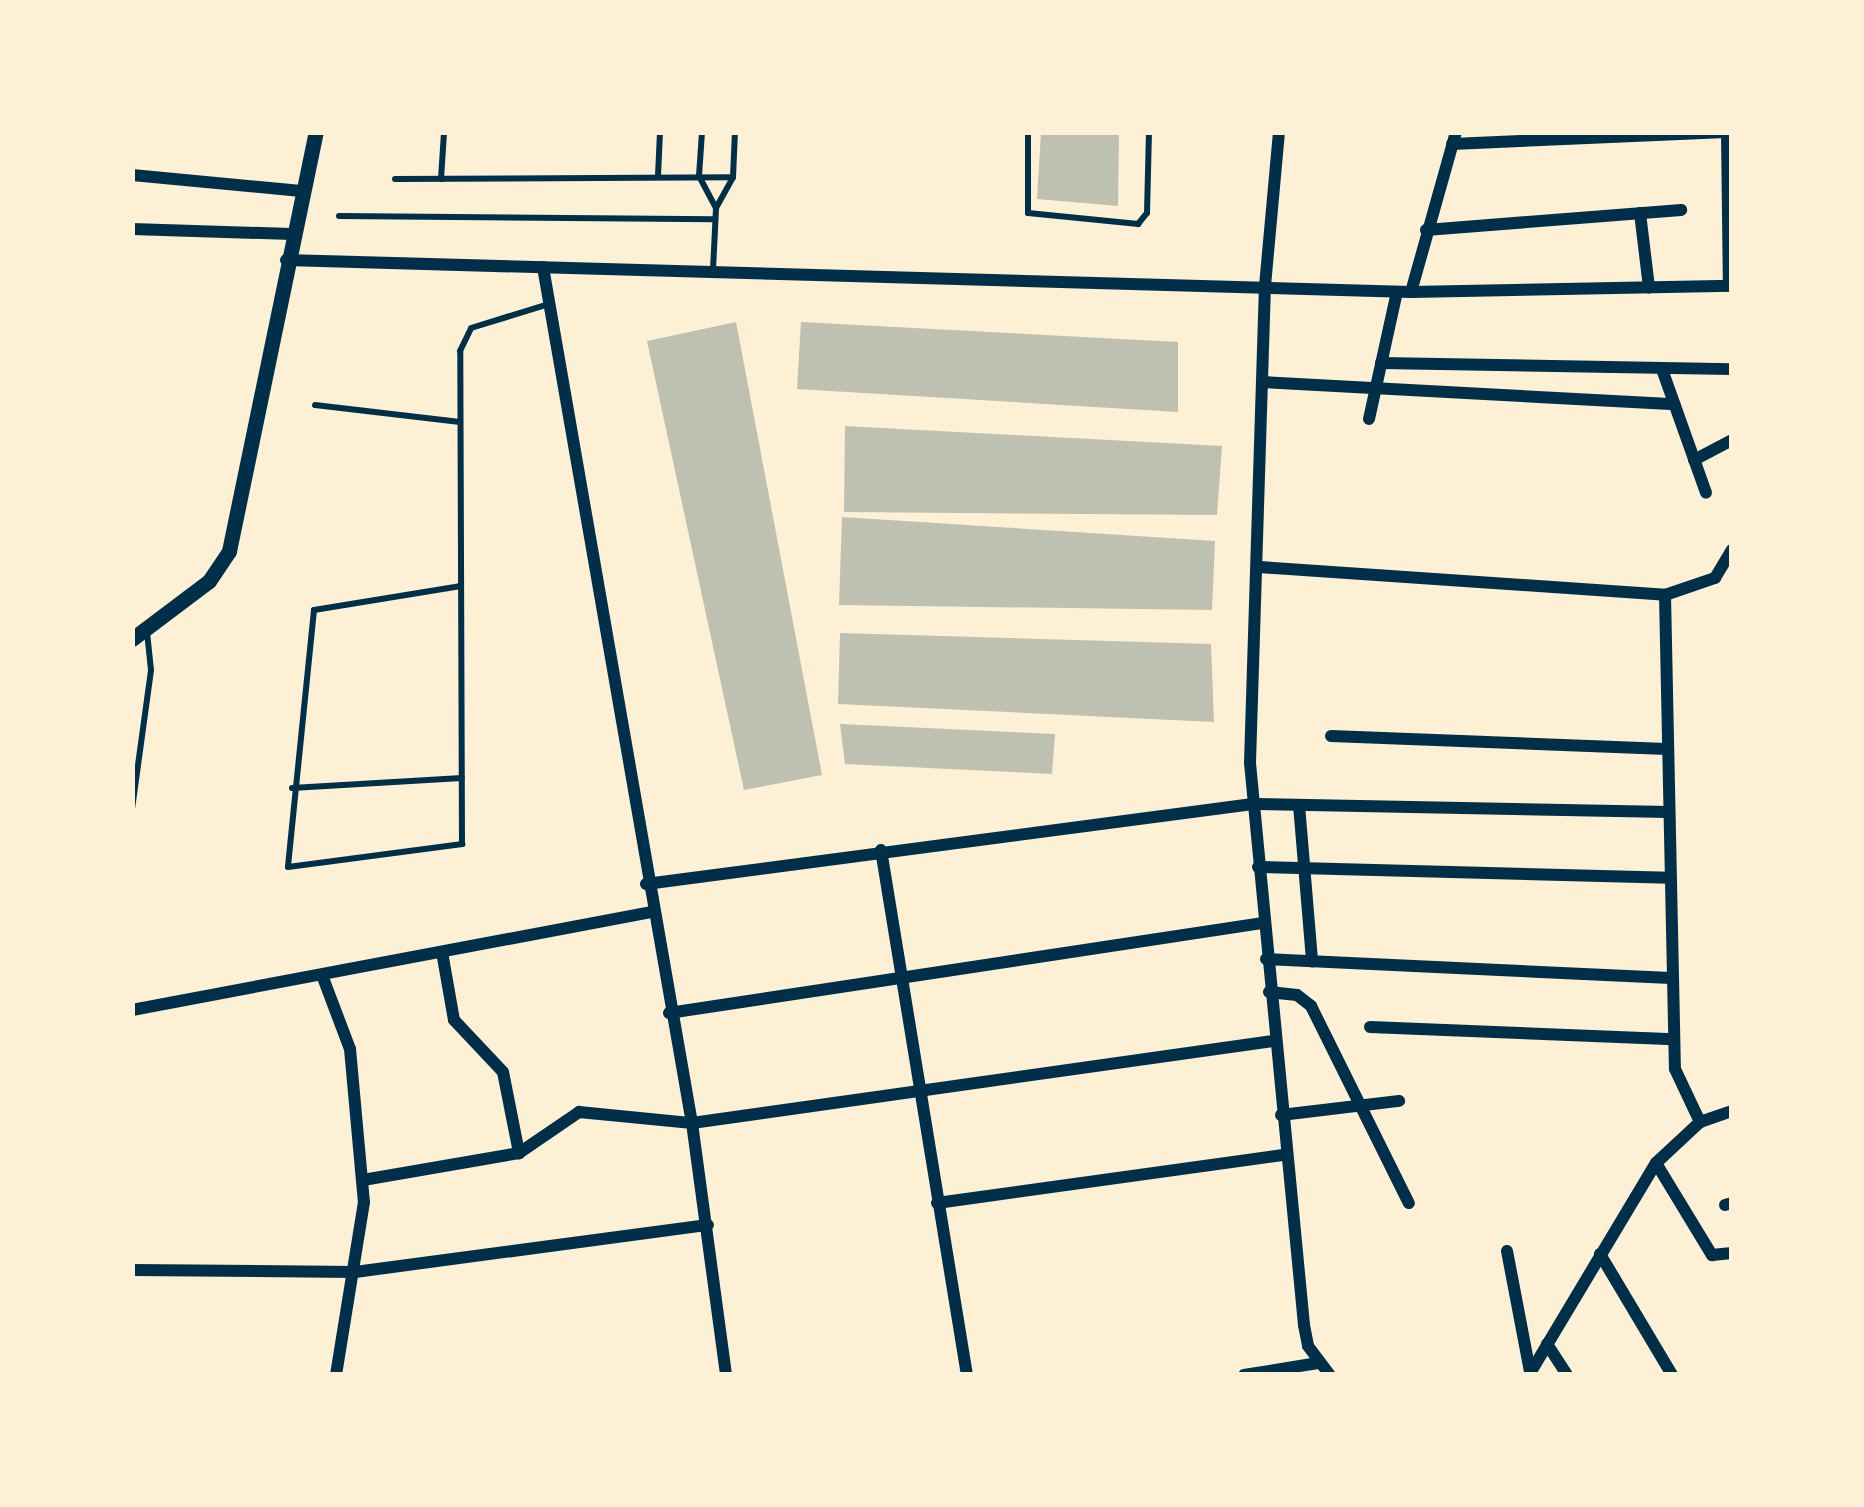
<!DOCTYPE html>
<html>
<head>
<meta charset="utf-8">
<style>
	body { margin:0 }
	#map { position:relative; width:1864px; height:1507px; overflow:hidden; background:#fdf0d5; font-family:Roboto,sans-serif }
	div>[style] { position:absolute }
	.building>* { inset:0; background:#bec0b2 }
	.service>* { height:6px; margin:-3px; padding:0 3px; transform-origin:3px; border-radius:3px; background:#003049 }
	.minor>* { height:12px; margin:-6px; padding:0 6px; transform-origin:6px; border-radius:6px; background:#003049 }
	.tertiary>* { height:15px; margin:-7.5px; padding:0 7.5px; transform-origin:7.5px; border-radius:7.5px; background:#003049 }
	span { translate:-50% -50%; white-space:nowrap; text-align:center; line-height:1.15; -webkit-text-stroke:9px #fdf0d5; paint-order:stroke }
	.frame { position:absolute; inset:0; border:135px solid #fdf0d5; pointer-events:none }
</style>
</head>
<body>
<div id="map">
	<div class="building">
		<i style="clip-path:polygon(1041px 132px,1119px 132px,1118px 206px,1037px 199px)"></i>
		<i style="clip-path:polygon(736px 322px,822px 775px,744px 790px,647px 341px)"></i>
		<i style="clip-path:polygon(801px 322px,1178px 342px,1178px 412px,797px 389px)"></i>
		<i style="clip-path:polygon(845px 426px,1222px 446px,1217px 515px,844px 512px)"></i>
		<i style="clip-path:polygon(842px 517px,1215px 541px,1212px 610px,839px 605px)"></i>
		<i style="clip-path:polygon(840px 633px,1211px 644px,1214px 722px,838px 704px)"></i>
		<i style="clip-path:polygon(840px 724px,1055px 734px,1052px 774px,845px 764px)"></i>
	</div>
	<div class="service">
		<i style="left:702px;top:132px;width:44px;rotate:93.9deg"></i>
		<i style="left:699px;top:176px;width:36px;rotate:62deg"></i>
		<i style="left:1028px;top:132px;width:81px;rotate:90deg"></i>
		<i style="left:1028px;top:213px;width:111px;rotate:5.7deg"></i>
		<i style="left:1138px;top:224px;width:14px;rotate:-51deg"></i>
		<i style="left:1147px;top:213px;width:81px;rotate:-88.6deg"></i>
		<i style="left:658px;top:176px;width:44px;rotate:-87.4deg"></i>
		<i style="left:395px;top:179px;width:338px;rotate:-0.3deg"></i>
		<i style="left:441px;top:179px;width:47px;rotate:-86.3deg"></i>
		<i style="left:339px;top:216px;width:376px;rotate:0.5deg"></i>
		<i style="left:713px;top:270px;width:62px;rotate:-87.2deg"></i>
		<i style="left:716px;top:208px;width:35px;rotate:-61deg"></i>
		<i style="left:733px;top:177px;width:45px;rotate:-87.5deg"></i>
		<i style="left:315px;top:405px;width:146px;rotate:6.7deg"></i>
		<i style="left:461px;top:586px;width:149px;rotate:170.7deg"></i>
		<i style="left:314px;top:610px;width:258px;rotate:95.8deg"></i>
		<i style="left:288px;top:867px;width:176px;rotate:-7.5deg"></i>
		<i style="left:462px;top:844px;width:493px;rotate:-90.2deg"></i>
		<i style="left:460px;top:351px;width:25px;rotate:-64deg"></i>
		<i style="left:471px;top:328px;width:82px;rotate:-17.1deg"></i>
		<i style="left:292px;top:788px;width:170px;rotate:-3.4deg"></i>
		<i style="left:132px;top:809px;width:140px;rotate:-82.2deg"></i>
		<i style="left:151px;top:670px;width:36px;rotate:-96deg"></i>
	</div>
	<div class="minor">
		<i style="left:1279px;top:132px;width:154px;rotate:95.2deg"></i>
		<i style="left:1265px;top:285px;width:478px;rotate:91.8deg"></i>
		<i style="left:1250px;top:763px;width:565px;rotate:84.51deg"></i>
		<i style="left:1304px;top:1325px;width:21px;rotate:79deg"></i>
		<i style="left:1308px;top:1346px;width:36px;rotate:53deg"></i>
		<i style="left:1727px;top:132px;width:154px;rotate:89.3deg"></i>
		<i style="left:1452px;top:144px;width:280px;rotate:-2.5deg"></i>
		<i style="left:132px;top:175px;width:170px;rotate:5.4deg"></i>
		<i style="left:1640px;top:213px;width:75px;rotate:83.1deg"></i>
		<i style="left:132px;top:229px;width:160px;rotate:1.8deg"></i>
		<i style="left:1426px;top:230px;width:256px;rotate:-4.5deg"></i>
		<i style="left:286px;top:260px;width:1125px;rotate:1.63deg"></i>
		<i style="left:1411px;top:292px;width:166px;rotate:-74.3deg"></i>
		<i style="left:543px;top:267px;width:869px;rotate:80.13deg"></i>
		<i style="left:692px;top:1123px;width:254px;rotate:82.3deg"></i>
		<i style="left:1411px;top:292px;width:321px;rotate:-1.1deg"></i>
		<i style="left:1381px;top:363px;width:351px;rotate:1deg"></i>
		<i style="left:1663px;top:372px;width:128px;rotate:70.4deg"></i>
		<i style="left:1262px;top:382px;width:413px;rotate:3.1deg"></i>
		<i style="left:1369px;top:419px;width:130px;rotate:-77.6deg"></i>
		<i style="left:1694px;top:460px;width:43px;rotate:-27.8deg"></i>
		<i style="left:1259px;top:567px;width:407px;rotate:3.9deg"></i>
		<i style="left:1665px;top:595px;width:474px;rotate:88.8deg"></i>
		<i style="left:1675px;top:1069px;width:59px;rotate:64.7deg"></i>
		<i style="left:1665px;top:595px;width:53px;rotate:-18.8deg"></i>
		<i style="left:1715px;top:578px;width:33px;rotate:-59deg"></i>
		<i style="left:1331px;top:736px;width:336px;rotate:2.2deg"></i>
		<i style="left:1299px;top:805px;width:157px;rotate:85.2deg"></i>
		<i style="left:881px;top:850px;width:532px;rotate:80.7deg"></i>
		<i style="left:1258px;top:867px;width:411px;rotate:1.5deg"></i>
		<i style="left:646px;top:884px;width:612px;rotate:-7.51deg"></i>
		<i style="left:1253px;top:804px;width:416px;rotate:1.1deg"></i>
		<i style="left:442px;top:952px;width:69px;rotate:80deg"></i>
		<i style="left:454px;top:1020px;width:71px;rotate:46.7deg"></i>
		<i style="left:503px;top:1072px;width:83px;rotate:78.8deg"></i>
		<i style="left:1266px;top:959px;width:405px;rotate:2.7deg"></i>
		<i style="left:322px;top:975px;width:79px;rotate:69.3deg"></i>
		<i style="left:350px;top:1049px;width:154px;rotate:84.8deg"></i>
		<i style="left:364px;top:1202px;width:175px;rotate:99.2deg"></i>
		<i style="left:1269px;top:992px;width:28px;rotate:6deg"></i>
		<i style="left:1297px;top:995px;width:18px;rotate:38deg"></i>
		<i style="left:1311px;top:1006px;width:220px;rotate:63.6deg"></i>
		<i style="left:132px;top:1010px;width:528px;rotate:-10.69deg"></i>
		<i style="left:669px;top:1013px;width:601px;rotate:-8.62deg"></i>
		<i style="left:1370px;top:1027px;width:304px;rotate:2.3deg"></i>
		<i style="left:1281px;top:1115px;width:119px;rotate:-6.8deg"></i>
		<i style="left:1656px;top:1163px;width:108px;rotate:58.7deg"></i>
		<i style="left:1712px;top:1255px;width:20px;rotate:-6deg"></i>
		<i style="left:363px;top:1180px;width:158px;rotate:-9.8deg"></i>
		<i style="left:519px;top:1153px;width:73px;rotate:-34.3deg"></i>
		<i style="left:579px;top:1112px;width:114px;rotate:5.6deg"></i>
		<i style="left:692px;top:1123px;width:587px;rotate:-8.03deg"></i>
		<i style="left:937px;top:1203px;width:351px;rotate:-7.9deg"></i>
		<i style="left:1725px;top:1205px;width:7px;rotate:-16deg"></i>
		<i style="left:1507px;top:1251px;width:123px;rotate:79.2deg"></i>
		<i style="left:1600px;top:1254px;width:141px;rotate:59.2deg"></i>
		<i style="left:132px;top:1270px;width:223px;rotate:0.5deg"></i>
		<i style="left:355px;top:1272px;width:356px;rotate:-7.6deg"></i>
		<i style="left:1547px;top:1344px;width:37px;rotate:57deg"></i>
		<i style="left:1244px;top:1375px;width:75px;rotate:-9.2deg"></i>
		<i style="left:1529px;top:1375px;width:247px;rotate:-59.1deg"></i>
		<i style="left:1656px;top:1163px;width:60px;rotate:-43deg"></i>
		<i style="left:1700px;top:1122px;width:34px;rotate:-19deg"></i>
	</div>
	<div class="tertiary">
		<i style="left:132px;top:639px;width:96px;rotate:-37deg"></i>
		<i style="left:209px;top:581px;width:36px;rotate:-56deg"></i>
		<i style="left:229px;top:551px;width:428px;rotate:-78.3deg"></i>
	</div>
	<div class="frame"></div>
</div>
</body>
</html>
